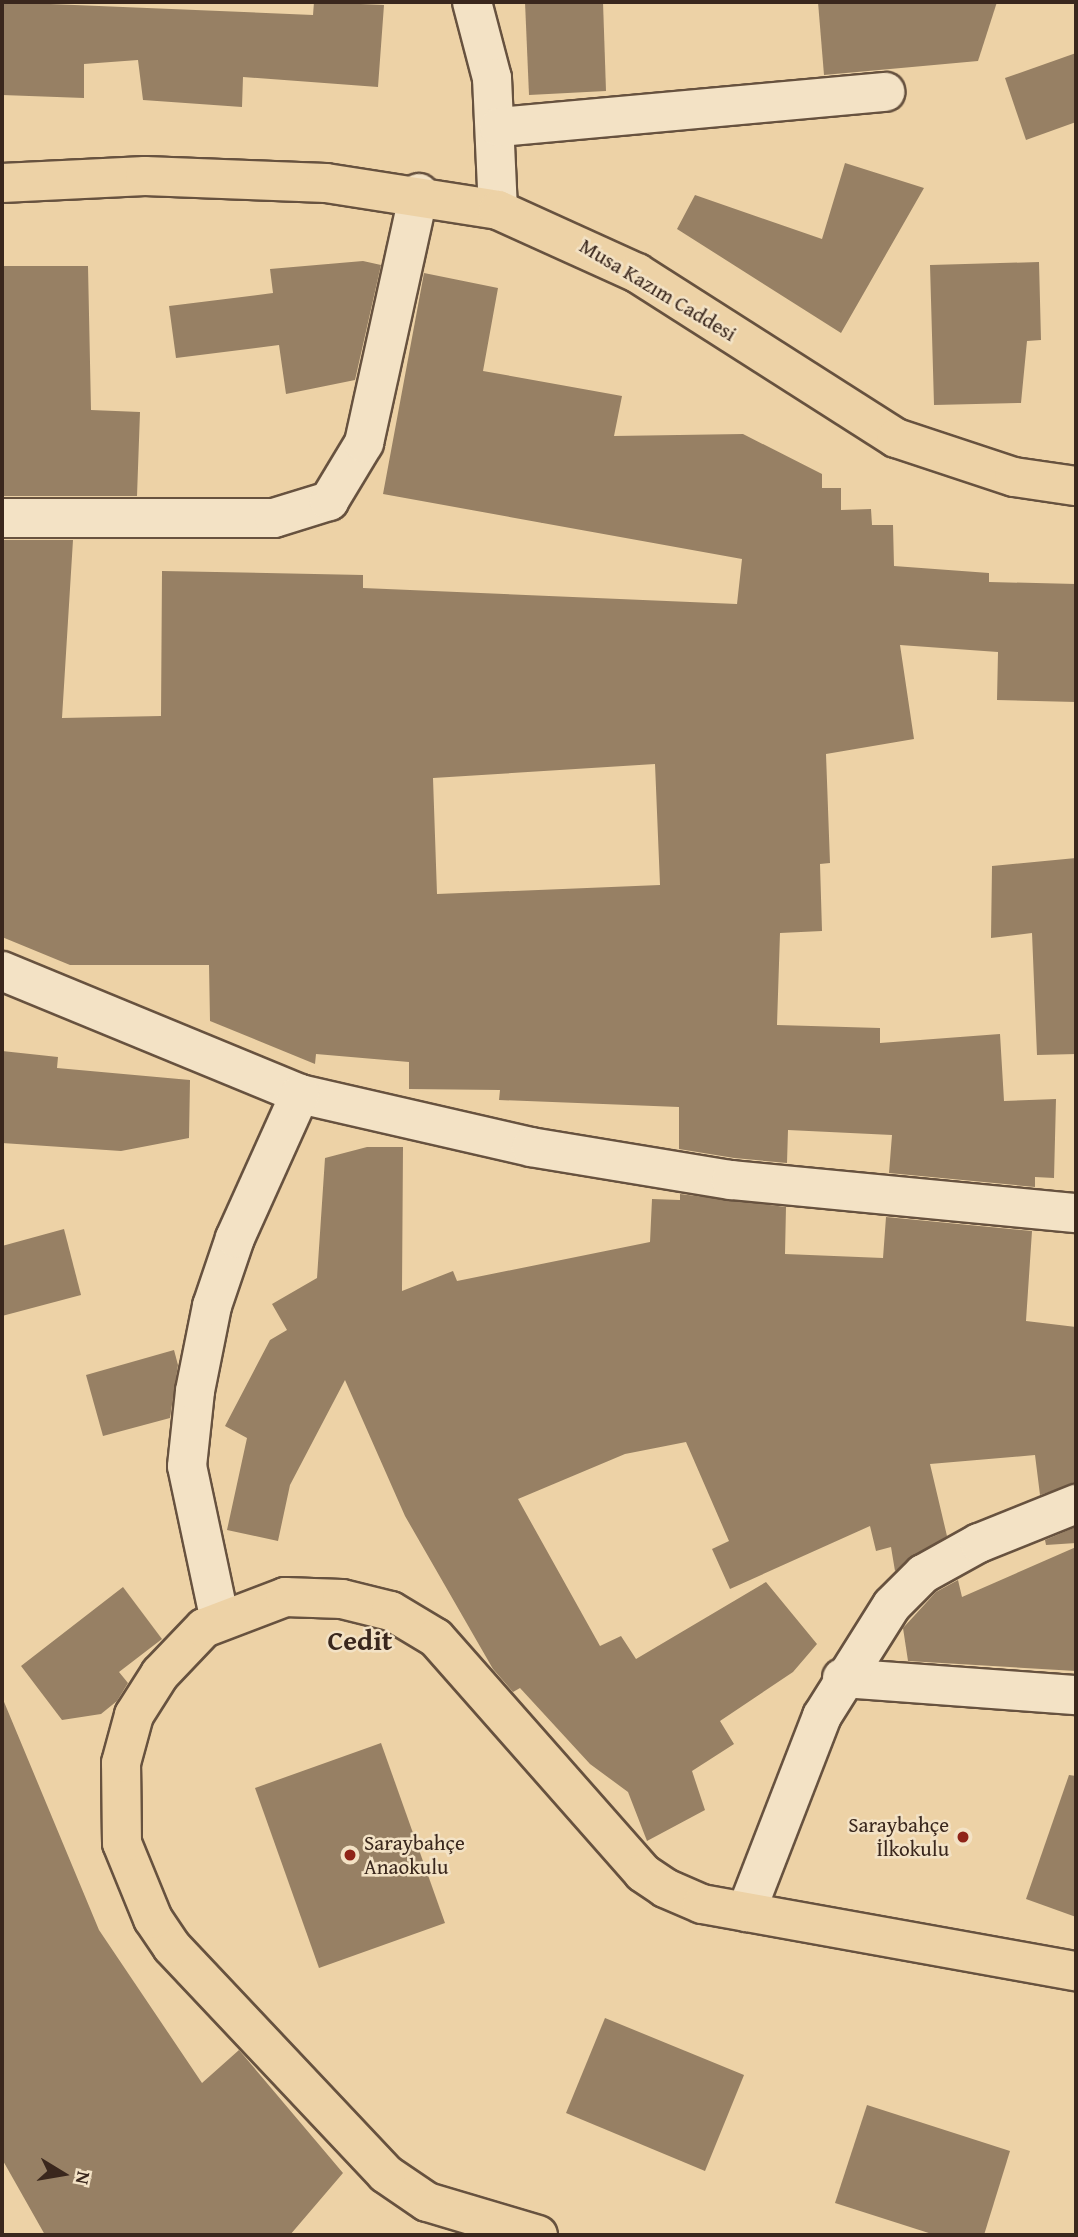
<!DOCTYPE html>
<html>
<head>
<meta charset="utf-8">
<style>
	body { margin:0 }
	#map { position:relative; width:1078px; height:2237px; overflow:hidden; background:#edd2a6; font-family:"Gentium Book Plus",serif }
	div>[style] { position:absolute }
	.building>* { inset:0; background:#978064 }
	.roads { filter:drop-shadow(2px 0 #67523f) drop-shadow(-2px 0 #67523f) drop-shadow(0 2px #67523f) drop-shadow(0 -2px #67523f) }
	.minor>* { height:38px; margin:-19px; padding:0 19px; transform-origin:19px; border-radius:19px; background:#f3e2c5 }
	.major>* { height:38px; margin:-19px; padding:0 19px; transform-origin:19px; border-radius:19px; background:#edd2a6 }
	.dots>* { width:19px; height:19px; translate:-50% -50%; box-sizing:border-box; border:4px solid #f3e2c5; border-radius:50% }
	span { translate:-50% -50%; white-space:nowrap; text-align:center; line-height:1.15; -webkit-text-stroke:5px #f3e2c5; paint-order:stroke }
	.street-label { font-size:21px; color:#3a271d }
	.poi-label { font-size:21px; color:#3a271d }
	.right { translate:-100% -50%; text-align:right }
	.left { translate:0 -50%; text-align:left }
	.district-label { font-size:28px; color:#3a271d; font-weight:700 }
	.frame { position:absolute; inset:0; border:4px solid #3a271d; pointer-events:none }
	.north { position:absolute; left:28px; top:2139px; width:70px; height:70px; -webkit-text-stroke:5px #f3e2c5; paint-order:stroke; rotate:101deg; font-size:19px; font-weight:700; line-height:28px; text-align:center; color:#3a271d }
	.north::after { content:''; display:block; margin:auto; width:24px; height:32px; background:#3a271d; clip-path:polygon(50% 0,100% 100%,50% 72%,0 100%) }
</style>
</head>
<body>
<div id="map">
	<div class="building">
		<i style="clip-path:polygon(2px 2px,313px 15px,314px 2px,384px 5px,378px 87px,243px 77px,242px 107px,143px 100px,138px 60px,84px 64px,84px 98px,2px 95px)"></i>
		<i style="clip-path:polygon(525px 2px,603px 2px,606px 91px,529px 95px)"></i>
		<i style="clip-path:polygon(818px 2px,997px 2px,978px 61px,824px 75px)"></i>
		<i style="clip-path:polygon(1076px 53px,1076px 122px,1026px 140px,1005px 78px)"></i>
		<i style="clip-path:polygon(845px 163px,924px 188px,841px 333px,677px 229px,695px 195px,822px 239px)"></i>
		<i style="clip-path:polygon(363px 261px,381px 265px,355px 380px,286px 394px,279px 345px,176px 358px,169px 306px,273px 293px,270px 269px)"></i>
		<i style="clip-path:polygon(1039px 262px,1041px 340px,1027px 341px,1021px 403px,934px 405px,930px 265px)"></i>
		<i style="clip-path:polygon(2px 266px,88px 266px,91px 410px,140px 412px,137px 496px,2px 496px)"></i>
		<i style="clip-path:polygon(evenodd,424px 273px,498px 288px,483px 371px,622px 396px,614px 436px,743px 434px,822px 474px,822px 488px,841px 488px,841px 510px,871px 509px,872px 525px,893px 525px,894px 566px,989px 573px,989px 582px,1076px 584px,1076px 702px,997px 700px,998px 652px,900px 645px,914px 739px,826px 754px,830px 863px,820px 864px,822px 931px,780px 933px,777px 1025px,880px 1028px,880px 1043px,1000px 1034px,1004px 1101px,1056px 1099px,1054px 1178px,1035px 1177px,1035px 1187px,889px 1173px,892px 1135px,788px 1130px,787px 1163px,734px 1158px,679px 1149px,679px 1107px,499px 1100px,500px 1090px,409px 1089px,409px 1062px,316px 1054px,315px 1064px,210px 1021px,209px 965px,70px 965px,2px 937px,2px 540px,73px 540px,62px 718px,161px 716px,162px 571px,363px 575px,363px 588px,737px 604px,742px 559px,383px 494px,424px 273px,655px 764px,660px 885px,437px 894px,433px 778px,655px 764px)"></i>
		<i style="clip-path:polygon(1076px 858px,1076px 1054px,1037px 1055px,1032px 933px,991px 938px,992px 866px)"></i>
		<i style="clip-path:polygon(2px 1051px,58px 1057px,57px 1068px,190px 1080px,189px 1138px,121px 1151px,2px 1143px)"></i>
		<i style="clip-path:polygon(367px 1147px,403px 1147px,402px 1291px,453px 1271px,457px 1281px,650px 1242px,652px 1199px,680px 1200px,680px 1194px,786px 1207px,785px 1254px,883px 1258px,886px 1217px,1032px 1231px,1026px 1321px,1076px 1327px,1076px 1483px,1040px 1495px,1035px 1455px,930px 1464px,947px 1536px,895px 1571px,891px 1547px,876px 1551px,870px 1526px,730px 1589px,712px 1549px,729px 1541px,686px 1442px,625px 1454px,518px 1499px,600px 1646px,621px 1636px,636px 1659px,766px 1582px,817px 1644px,793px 1672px,720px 1721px,734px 1744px,692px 1771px,705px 1810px,647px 1841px,628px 1792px,590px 1764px,520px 1688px,513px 1692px,493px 1669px,405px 1516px,345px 1380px,290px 1485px,278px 1541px,227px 1530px,247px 1438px,225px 1426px,270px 1340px,287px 1330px,272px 1304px,317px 1278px,325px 1158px)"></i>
		<i style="clip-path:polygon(64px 1229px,81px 1295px,2px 1316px,2px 1246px)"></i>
		<i style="clip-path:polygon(174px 1350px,178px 1365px,170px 1418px,103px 1436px,86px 1375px)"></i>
		<i style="clip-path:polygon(1076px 1527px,1076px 1543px,1046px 1545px,1045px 1540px)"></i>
		<i style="clip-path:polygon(1076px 1547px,1076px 1671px,908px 1661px,903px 1628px,936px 1592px,958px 1580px,962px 1597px)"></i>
		<i style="clip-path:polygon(123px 1587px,162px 1639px,119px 1672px,128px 1683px,117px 1701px,101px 1714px,62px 1720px,21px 1666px)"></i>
		<i style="clip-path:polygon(2px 1697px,99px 1930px,202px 2083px,239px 2050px,343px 2173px,290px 2235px,45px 2235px,2px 2159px)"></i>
		<i style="clip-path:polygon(381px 1743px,445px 1923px,319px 1968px,255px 1788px)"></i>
		<i style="clip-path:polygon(1069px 1775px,1076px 1776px,1076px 1917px,1026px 1899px)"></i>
		<i style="clip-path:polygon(605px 2018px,744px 2075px,705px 2171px,566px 2113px)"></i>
		<i style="clip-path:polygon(867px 2105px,1010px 2151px,984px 2235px,935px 2235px,835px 2203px)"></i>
	</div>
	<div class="roads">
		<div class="minor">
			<i style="left:472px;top:2px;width:79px;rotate:75.3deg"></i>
			<i style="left:492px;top:78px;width:132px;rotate:87.4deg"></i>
			<i style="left:499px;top:127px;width:388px;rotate:-5.2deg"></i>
			<i style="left:2px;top:518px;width:272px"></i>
			<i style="left:274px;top:518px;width:58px;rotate:-17.2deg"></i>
			<i style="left:329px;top:501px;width:68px;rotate:-58.9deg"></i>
			<i style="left:364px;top:443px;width:256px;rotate:-77.6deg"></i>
			<i style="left:2px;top:971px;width:322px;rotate:22.4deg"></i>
			<i style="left:300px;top:1094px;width:237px;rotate:12.9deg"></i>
			<i style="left:531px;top:1147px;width:203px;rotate:9.4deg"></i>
			<i style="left:731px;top:1180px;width:347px;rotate:5.5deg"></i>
			<i style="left:220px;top:1621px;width:158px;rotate:-102deg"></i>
			<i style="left:187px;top:1466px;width:75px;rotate:-83.9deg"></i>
			<i style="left:195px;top:1391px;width:87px;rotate:-78.7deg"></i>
			<i style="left:212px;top:1306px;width:72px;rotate:-71.3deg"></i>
			<i style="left:235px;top:1238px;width:158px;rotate:-65.7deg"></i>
			<i style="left:842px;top:1678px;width:235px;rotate:4.2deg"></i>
			<i style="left:746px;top:1912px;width:210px;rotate:-68.8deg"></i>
			<i style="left:822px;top:1716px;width:131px;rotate:-57.8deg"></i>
			<i style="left:892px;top:1605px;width:44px;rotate:-45deg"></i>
			<i style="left:923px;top:1574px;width:64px;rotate:-29deg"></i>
			<i style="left:979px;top:1543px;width:105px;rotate:-21.9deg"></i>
		</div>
		<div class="major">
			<i style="left:2px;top:183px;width:143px;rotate:-2.8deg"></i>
			<i style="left:145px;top:176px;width:181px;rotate:2.2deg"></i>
			<i style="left:326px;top:183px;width:174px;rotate:8.9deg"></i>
			<i style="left:498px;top:210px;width:153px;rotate:24.4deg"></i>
			<i style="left:637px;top:273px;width:307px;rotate:32.5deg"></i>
			<i style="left:896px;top:438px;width:124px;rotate:18.3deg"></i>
			<i style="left:1014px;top:477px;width:63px;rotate:8.3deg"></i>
			<i style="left:538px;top:2235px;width:116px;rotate:-163.4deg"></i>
			<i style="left:427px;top:2202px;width:50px;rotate:-145.7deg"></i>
			<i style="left:386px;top:2174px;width:312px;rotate:-133.3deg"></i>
			<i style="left:172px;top:1947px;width:34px;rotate:-124deg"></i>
			<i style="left:153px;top:1919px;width:82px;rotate:-112.2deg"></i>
			<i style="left:122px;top:1843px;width:80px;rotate:-90.7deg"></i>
			<i style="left:121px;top:1763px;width:50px;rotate:-74.8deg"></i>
			<i style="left:134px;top:1715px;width:49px;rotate:-57.6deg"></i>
			<i style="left:160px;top:1674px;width:64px;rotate:-46.3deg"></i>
			<i style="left:204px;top:1628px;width:87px;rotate:-20.9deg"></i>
			<i style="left:285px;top:1597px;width:57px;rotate:2deg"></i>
			<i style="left:342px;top:1599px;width:50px;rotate:13.8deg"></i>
			<i style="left:391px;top:1611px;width:52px;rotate:31deg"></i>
			<i style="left:436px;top:1638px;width:313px;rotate:48.6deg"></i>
			<i style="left:643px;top:1873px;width:27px;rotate:34deg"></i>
			<i style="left:665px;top:1888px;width:40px;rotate:23.4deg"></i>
			<i style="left:702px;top:1904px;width:380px;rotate:10.2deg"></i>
		</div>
	</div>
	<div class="dots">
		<i style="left:963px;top:1837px;background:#8f2418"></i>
		<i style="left:350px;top:1855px;background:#8f2418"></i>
	</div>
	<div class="street-label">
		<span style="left:658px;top:290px;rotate:31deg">Musa Kazım Caddesi</span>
	</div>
	<div class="poi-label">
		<span class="right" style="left:949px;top:1837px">Saraybahçe<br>İlkokulu</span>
		<span class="left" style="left:364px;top:1855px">Saraybahçe<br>Anaokulu</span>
	</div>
	<div class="district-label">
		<span style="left:360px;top:1640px">Cedit</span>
	</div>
	<div class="frame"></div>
	<div class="north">N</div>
</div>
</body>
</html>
